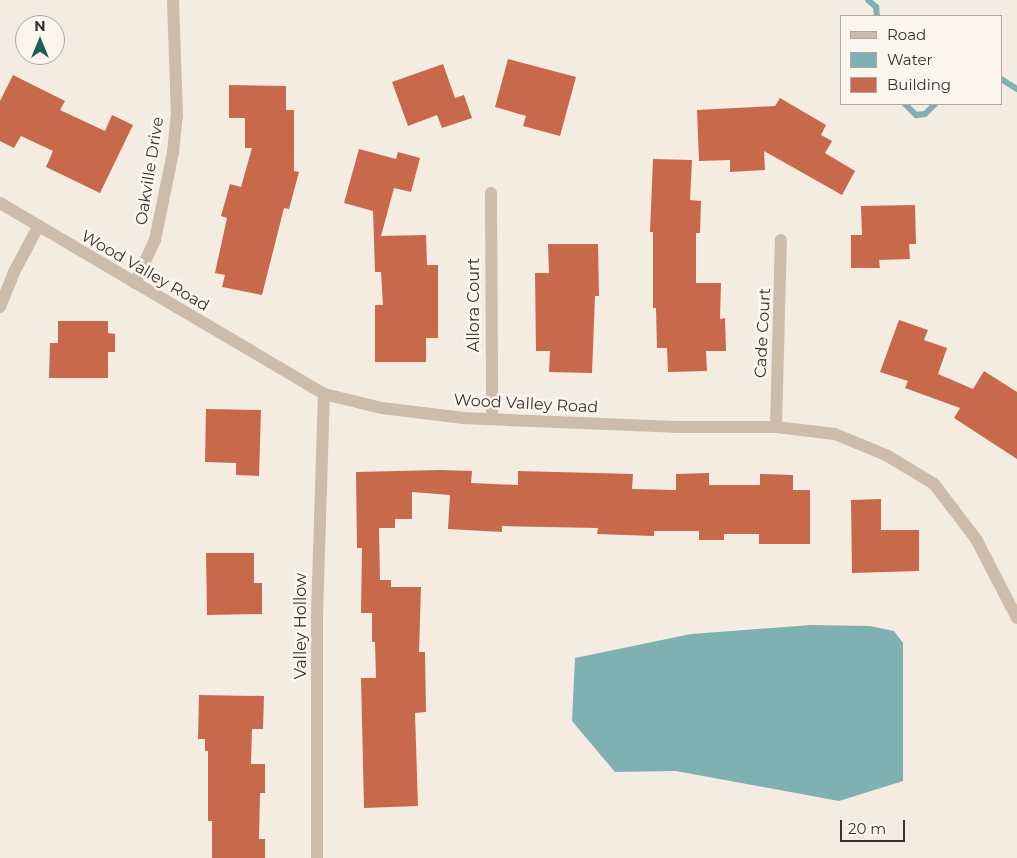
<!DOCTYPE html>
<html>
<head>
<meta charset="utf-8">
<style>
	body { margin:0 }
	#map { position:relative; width:1017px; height:858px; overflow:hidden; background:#f4ebe1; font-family:Montserrat,sans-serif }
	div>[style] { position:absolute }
	.water>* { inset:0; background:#7fb0b2 }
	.stream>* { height:6px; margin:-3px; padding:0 3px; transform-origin:3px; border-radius:3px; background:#7fb0b2 }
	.building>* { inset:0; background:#c8694b }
	.street>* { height:12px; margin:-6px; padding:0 6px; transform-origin:6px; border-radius:6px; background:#cdbbac }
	span { translate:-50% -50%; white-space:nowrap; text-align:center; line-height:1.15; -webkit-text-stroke:5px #fbf5ee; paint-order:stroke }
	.street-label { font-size:16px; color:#3b302b }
	.legend { position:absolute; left:840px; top:15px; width:162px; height:90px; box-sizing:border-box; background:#fbf5ee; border:1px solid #aea6a0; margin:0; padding:6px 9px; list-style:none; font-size:15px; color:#3b302b }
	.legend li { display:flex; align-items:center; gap:10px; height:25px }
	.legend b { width:25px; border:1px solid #aea6a0 }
	.north { position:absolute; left:15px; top:15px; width:50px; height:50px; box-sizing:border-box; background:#fbf5ee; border:1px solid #aea6a0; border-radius:50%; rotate:0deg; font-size:14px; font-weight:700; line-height:20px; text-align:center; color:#3b302b }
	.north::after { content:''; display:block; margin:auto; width:18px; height:22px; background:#1f5a5e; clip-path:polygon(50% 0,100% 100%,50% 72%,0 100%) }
	.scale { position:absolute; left:840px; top:820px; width:65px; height:22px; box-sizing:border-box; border:2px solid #3b302b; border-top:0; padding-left:6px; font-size:15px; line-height:18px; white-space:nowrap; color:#3b302b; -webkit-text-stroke:4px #fbf5ee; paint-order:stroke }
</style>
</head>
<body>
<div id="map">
	<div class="water">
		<i style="clip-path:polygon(811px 625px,870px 626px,894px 631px,903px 643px,903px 781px,839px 801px,676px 771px,615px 772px,572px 721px,575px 658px,691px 634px)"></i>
	</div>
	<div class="stream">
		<i style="left:868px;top:0;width:11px;rotate:41deg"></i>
		<i style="left:876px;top:7px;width:9px;rotate:84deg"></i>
		<i style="left:1001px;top:79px;width:19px;rotate:32deg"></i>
		<i style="left:905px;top:104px;width:16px;rotate:45deg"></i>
		<i style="left:916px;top:115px;width:9px;rotate:-6deg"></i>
		<i style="left:925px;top:114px;width:14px;rotate:-45deg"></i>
	</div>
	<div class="building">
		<i style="clip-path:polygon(508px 59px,576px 77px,560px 136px,523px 126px,526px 116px,495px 107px)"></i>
		<i style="clip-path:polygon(443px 64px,455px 98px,464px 95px,472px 118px,442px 128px,437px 115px,408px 126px,392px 82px)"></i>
		<i style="clip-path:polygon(13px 75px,65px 101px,60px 110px,105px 131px,112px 115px,133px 125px,100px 193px,46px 167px,53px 151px,21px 136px,14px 148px,0 141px,0 101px)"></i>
		<i style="clip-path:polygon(229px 85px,286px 86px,286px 110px,294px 110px,294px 171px,299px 172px,289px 209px,284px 208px,262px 295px,222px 287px,225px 275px,215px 273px,227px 218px,221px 216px,230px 184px,241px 187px,252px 148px,245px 148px,245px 118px,229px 118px)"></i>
		<i style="clip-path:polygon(780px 98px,826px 125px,821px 135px,832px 141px,825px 153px,855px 171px,842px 195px,764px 151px,765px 170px,730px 172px,730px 160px,699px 161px,697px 110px,775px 106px)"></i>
		<i style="clip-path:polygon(359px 149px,396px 159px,398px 152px,420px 158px,411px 192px,394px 188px,381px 236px,426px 235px,427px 265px,438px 265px,438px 338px,426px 338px,426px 362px,375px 362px,375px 305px,383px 305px,381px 272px,375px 272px,373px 211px,344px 203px)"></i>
		<i style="clip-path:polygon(653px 159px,692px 160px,690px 200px,701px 201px,700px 233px,696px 233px,696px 283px,721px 283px,720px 319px,725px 318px,726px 351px,706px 351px,707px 371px,668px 372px,667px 348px,657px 348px,656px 308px,653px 308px,653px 232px,650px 232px)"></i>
		<i style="clip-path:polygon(915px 205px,916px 244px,909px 244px,910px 259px,879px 260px,880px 268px,851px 268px,851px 235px,862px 235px,861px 206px)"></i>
		<i style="clip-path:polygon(548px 244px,598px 244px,599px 296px,595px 296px,592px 373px,549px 372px,550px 351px,536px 351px,535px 273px,549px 273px)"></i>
		<i style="clip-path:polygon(899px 320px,928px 330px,924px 340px,947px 348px,938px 374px,973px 389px,984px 371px,1017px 392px,1017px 459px,954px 418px,960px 408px,905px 388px,908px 381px,880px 372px)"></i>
		<i style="clip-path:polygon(58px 321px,108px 321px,108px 333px,115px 334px,115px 352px,108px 352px,108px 378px,49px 378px,50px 343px,58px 343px)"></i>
		<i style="clip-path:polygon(206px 409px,261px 410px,259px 476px,236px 475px,236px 463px,205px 462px)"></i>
		<i style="clip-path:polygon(440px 470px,472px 471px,471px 483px,518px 485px,518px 471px,633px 474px,632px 489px,676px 490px,676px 474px,709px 473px,709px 485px,760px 485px,760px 474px,793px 475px,793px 490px,810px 490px,810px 544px,759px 544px,759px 534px,724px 534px,724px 540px,699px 540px,699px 531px,654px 531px,654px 536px,597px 534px,598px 528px,502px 526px,502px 532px,448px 529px,450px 495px,412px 492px,412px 519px,395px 519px,395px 528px,379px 528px,380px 580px,391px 580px,391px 587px,421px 587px,419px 652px,425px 652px,426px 712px,415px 713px,418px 806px,364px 808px,361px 678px,376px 678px,375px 642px,372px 642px,372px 613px,361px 613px,362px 548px,357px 548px,356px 472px)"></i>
		<i style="clip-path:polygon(881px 499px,881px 530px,919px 530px,919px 571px,852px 573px,851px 500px)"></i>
		<i style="clip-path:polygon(206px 553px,254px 553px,254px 583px,262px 583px,262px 614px,207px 615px)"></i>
		<i style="clip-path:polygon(199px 695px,264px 696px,263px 729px,252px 729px,251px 764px,265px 764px,265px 793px,260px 793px,259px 839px,265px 839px,265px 858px,212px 858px,212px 821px,208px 821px,208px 751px,205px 751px,205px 739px,198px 739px)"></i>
	</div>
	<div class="street">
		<i style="left:491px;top:193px;width:225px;rotate:89.7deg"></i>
		<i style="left:0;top:203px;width:376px;rotate:30.5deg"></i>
		<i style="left:324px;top:394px;width:60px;rotate:13.6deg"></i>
		<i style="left:382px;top:408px;width:82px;rotate:7deg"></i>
		<i style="left:463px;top:418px;width:212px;rotate:2.4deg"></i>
		<i style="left:675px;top:427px;width:101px"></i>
		<i style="left:776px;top:427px;width:59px;rotate:6.8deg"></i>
		<i style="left:835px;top:434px;width:55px;rotate:22.4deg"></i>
		<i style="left:886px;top:455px;width:56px;rotate:31.1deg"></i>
		<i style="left:934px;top:484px;width:69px;rotate:52.6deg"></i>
		<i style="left:976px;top:539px;width:89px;rotate:62.6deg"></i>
		<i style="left:135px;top:283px;width:47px;rotate:-65.1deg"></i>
		<i style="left:155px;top:240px;width:90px;rotate:-78.4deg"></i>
		<i style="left:173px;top:152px;width:36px;rotate:-84deg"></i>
		<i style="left:177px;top:116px;width:116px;rotate:-92deg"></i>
		<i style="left:0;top:307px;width:38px;rotate:-68deg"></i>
		<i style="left:14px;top:272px;width:51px;rotate:-61.9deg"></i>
		<i style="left:776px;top:427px;width:187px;rotate:-88.5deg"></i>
		<i style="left:317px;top:858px;width:243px;rotate:-90deg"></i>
		<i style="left:317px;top:615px;width:221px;rotate:-88.2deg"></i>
	</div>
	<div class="street-label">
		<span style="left:150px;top:171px;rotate:-81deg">Oakville Drive</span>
		<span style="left:145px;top:271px;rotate:30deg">Wood Valley Road</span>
		<span style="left:474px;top:305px;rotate:-90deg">Allora Court</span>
		<span style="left:763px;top:333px;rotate:-87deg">Cade Court</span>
		<span style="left:526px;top:404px;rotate:3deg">Wood Valley Road</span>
		<span style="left:301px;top:626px;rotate:-90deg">Valley Hollow</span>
	</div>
	<ul class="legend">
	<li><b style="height:6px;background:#cdbbac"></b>Road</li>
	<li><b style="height:14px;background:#7fb0b2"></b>Water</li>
	<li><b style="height:14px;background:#c8694b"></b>Building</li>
	</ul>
	<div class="north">N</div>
	<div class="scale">20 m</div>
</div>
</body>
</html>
